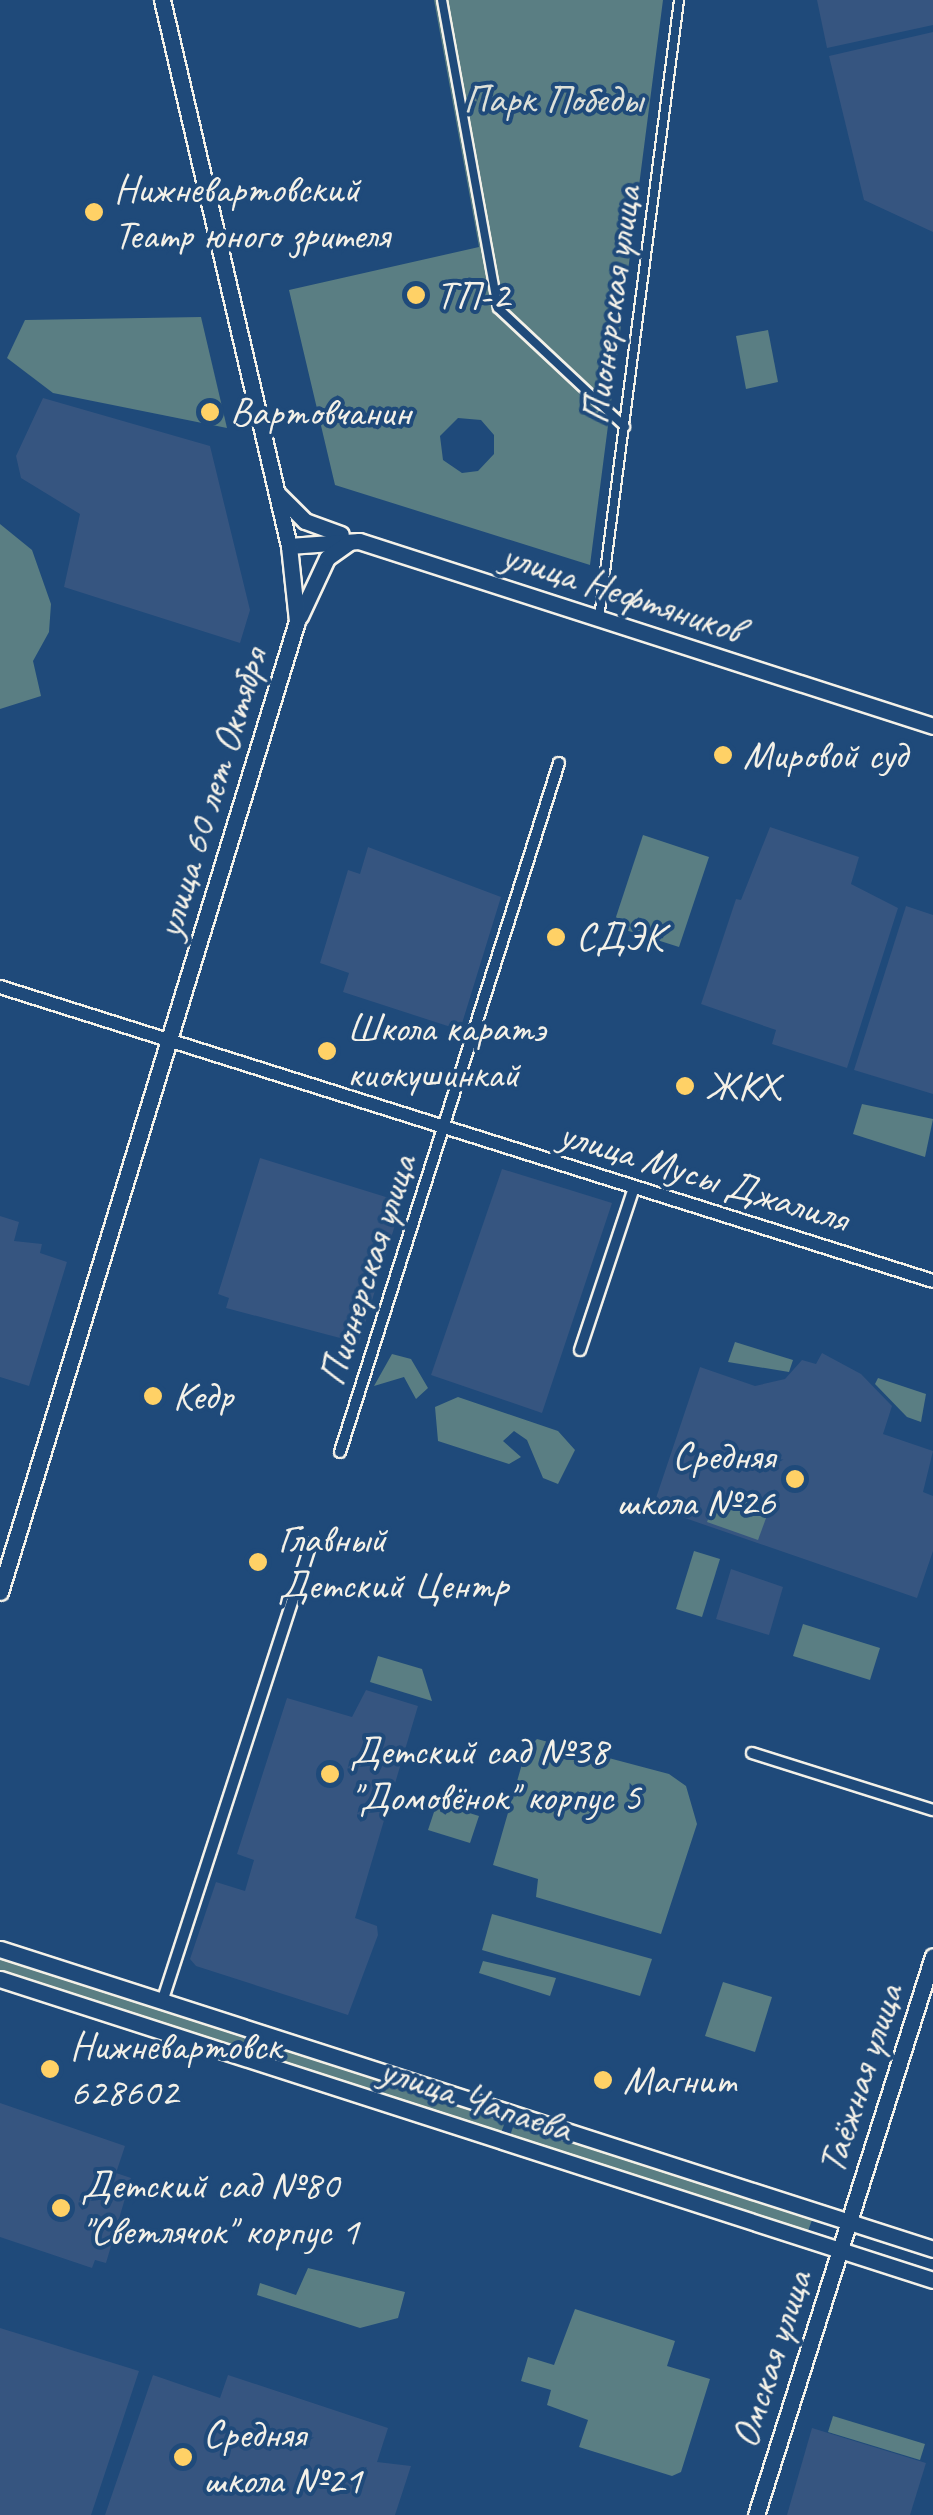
<!DOCTYPE html>
<html>
<head>
<meta charset="utf-8">
<style>
	body { margin:0 }
	#map { position:relative; width:933px; height:2515px; overflow:hidden; background:#1f4a7a; font-family:Caveat,sans-serif }
	div>[style] { position:absolute }
	.built>* { inset:0; background:#365580 }
	.green>* { inset:0; background:#5a7e83 }
	.roads { filter:drop-shadow(2px 0 #f4f1e8) drop-shadow(-2px 0 #f4f1e8) drop-shadow(0 2px #f4f1e8) drop-shadow(0 -2px #f4f1e8) }
	.pedestrian>* { height:8px; margin:-4px; padding:0 4px; transform-origin:4px; border-radius:4px; background:#1f4a7a }
	.minor>* { height:10px; margin:-5px; padding:0 5px; transform-origin:5px; border-radius:5px; background:#1f4a7a }
	.tertiary>* { height:12px; margin:-6px; padding:0 6px; transform-origin:6px; border-radius:6px; background:#1f4a7a }
	.secondary>* { height:15px; margin:-7.5px; padding:0 7.5px; transform-origin:7.5px; border-radius:7.5px; background:#1f4a7a }
	.dots>* { width:28px; height:28px; translate:-50% -50%; box-sizing:border-box; border:5px solid #1f4a7a; border-radius:50% }
	span { translate:-50% -50%; white-space:nowrap; text-align:center; line-height:1.15; -webkit-text-stroke:8px #1f4a7a; paint-order:stroke }
	.park-label { font-size:40px; color:#dde0d9 }
	.poi-label { font-size:40px; color:#f4f1e8 }
	.left { translate:0 -50%; text-align:left }
	.right { translate:-100% -50%; text-align:right }
	.street-label { font-size:40px; color:#f4f1e8 }
</style>
</head>
<body>
<div id="map">
	<div class="built">
		<i style="clip-path:polygon(817px 0,933px 0,933px 25px,827px 48px)"></i>
		<i style="clip-path:polygon(933px 32px,933px 232px,864px 200px,829px 56px)"></i>
		<i style="clip-path:polygon(43px 398px,210px 446px,250px 610px,240px 643px,64px 587px,80px 514px,21px 478px,16px 456px)"></i>
		<i style="clip-path:polygon(770px 827px,859px 857px,851px 884px,898px 908px,847px 1068px,772px 1044px,776px 1030px,701px 1004px,736px 899px,741px 900px)"></i>
		<i style="clip-path:polygon(368px 847px,501px 897px,460px 1030px,343px 992px,349px 973px,320px 963px,348px 870px,360px 874px)"></i>
		<i style="clip-path:polygon(906px 906px,933px 915px,933px 1094px,854px 1070px)"></i>
		<i style="clip-path:polygon(260px 1158px,402px 1202px,359px 1343px,226px 1308px,229px 1298px,218px 1294px)"></i>
		<i style="clip-path:polygon(502px 1169px,612px 1203px,542px 1413px,431px 1375px)"></i>
		<i style="clip-path:polygon(0 1216px,19px 1222px,14px 1241px,42px 1244px,40px 1253px,67px 1262px,29px 1386px,0 1377px)"></i>
		<i style="clip-path:polygon(822px 1353px,861px 1374px,892px 1406px,883px 1434px,933px 1451px,923px 1492px,933px 1496px,933px 1551px,917px 1598px,653px 1507px,700px 1367px,755px 1386px,785px 1379px,802px 1360px,816px 1364px)"></i>
		<i style="clip-path:polygon(731px 1569px,783px 1587px,769px 1635px,716px 1619px)"></i>
		<i style="clip-path:polygon(366px 1690px,418px 1706px,355px 1918px,377px 1926px,378px 1935px,348px 2015px,196px 1966px,190px 1959px,216px 1882px,245px 1891px,254px 1860px,237px 1854px,287px 1698px,352px 1717px)"></i>
		<i style="clip-path:polygon(0 2103px,125px 2146px,116px 2173px,131px 2178px,106px 2263px,95px 2260px,92px 2268px,0 2237px)"></i>
		<i style="clip-path:polygon(0 2328px,139px 2371px,91px 2515px,0 2515px)"></i>
		<i style="clip-path:polygon(153px 2375px,220px 2398px,228px 2375px,388px 2428px,377px 2462px,411px 2466px,395px 2515px,105px 2515px)"></i>
		<i style="clip-path:polygon(812px 2428px,926px 2463px,910px 2515px,787px 2515px)"></i>
	</div>
	<div class="green">
		<i style="clip-path:polygon(evenodd,434px 0,663px 0,590px 565px,335px 485px,289px 290px,479px 247px,434px 0,458px 418px,481px 420px,494px 435px,494px 454px,478px 471px,462px 473px,443px 460px,440px 436px,458px 418px)"></i>
		<i style="clip-path:polygon(201px 317px,227px 428px,53px 393px,7px 358px,25px 320px)"></i>
		<i style="clip-path:polygon(768px 330px,778px 382px,746px 389px,736px 336px)"></i>
		<i style="clip-path:polygon(0 524px,32px 550px,51px 604px,49px 632px,33px 661px,41px 696px,0 709px)"></i>
		<i style="clip-path:polygon(643px 835px,709px 857px,679px 947px,613px 926px)"></i>
		<i style="clip-path:polygon(862px 1104px,933px 1119px,925px 1157px,853px 1134px)"></i>
		<i style="clip-path:polygon(735px 1342px,793px 1360px,789px 1372px,728px 1362px)"></i>
		<i style="clip-path:polygon(392px 1354px,411px 1359px,428px 1388px,416px 1399px,404px 1377px,374px 1386px)"></i>
		<i style="clip-path:polygon(878px 1378px,926px 1394px,921px 1422px,907px 1417px,875px 1384px)"></i>
		<i style="clip-path:polygon(458px 1397px,558px 1431px,575px 1450px,558px 1484px,543px 1478px,527px 1440px,514px 1431px,503px 1441px,521px 1457px,509px 1464px,438px 1441px,435px 1407px)"></i>
		<i style="clip-path:polygon(718px 1492px,769px 1510px,758px 1540px,707px 1522px)"></i>
		<i style="clip-path:polygon(694px 1551px,720px 1559px,702px 1617px,676px 1609px)"></i>
		<i style="clip-path:polygon(803px 1624px,880px 1648px,870px 1680px,793px 1656px)"></i>
		<i style="clip-path:polygon(378px 1656px,422px 1669px,432px 1701px,370px 1682px)"></i>
		<i style="clip-path:polygon(537px 1739px,669px 1774px,686px 1786px,697px 1824px,661px 1934px,536px 1897px,538px 1879px,493px 1865px,526px 1750px)"></i>
		<i style="clip-path:polygon(437px 1803px,479px 1816px,470px 1843px,428px 1830px)"></i>
		<i style="clip-path:polygon(492px 1914px,652px 1959px,640px 1996px,482px 1950px)"></i>
		<i style="clip-path:polygon(0 1958px,505px 2122px,501px 2133px,0 1971px)"></i>
		<i style="clip-path:polygon(483px 1961px,556px 1978px,550px 1996px,479px 1973px)"></i>
		<i style="clip-path:polygon(723px 1982px,772px 1997px,755px 2052px,705px 2036px)"></i>
		<i style="clip-path:polygon(514px 2124px,812px 2220px,808px 2231px,510px 2136px)"></i>
		<i style="clip-path:polygon(308px 2268px,405px 2292px,398px 2318px,360px 2328px,257px 2295px,260px 2283px,296px 2295px)"></i>
		<i style="clip-path:polygon(575px 2309px,675px 2341px,667px 2366px,710px 2379px,681px 2472px,672px 2476px,579px 2447px,588px 2420px,547px 2405px,551px 2390px,521px 2381px,528px 2357px,554px 2365px)"></i>
		<i style="clip-path:polygon(833px 2416px,925px 2444px,920px 2460px,828px 2432px)"></i>
	</div>
	<div class="roads">
		<div class="pedestrian">
			<i style="left:442px;top:0;width:313px;rotate:79.7deg"></i>
			<i style="left:498px;top:308px;width:174px;rotate:43.1deg"></i>
			<i style="left:599px;top:618px;width:623px;rotate:-82.62deg"></i>
		</div>
		<div class="minor">
			<i style="left:580px;top:1350px;width:171px;rotate:-71.6deg"></i>
			<i style="left:340px;top:1452px;width:723px;rotate:-72.37deg"></i>
			<i style="left:752px;top:1753px;width:190px;rotate:17.5deg"></i>
			<i style="left:162px;top:2002px;width:482px;rotate:-72deg"></i>
		</div>
		<div class="tertiary">
			<i style="left:0;top:987px;width:978px;rotate:17.49deg"></i>
		</div>
		<div class="secondary">
			<i style="left:278px;top:494px;width:38px;rotate:45deg"></i>
			<i style="left:305px;top:521px;width:38px;rotate:20deg"></i>
			<i style="left:289px;top:546px;width:70px;rotate:-4.1deg"></i>
			<i style="left:359px;top:541px;width:603px;rotate:17.86deg"></i>
			<i style="left:300px;top:616px;width:64px;rotate:-65deg"></i>
			<i style="left:327px;top:558px;width:28px;rotate:-35deg"></i>
			<i style="left:0;top:1592px;width:1015px;rotate:-72.99deg"></i>
			<i style="left:297px;top:621px;width:75px;rotate:-96.1deg"></i>
			<i style="left:289px;top:546px;width:561px;rotate:-103.09deg"></i>
			<i style="left:0;top:1949px;width:980px;rotate:17.82deg"></i>
			<i style="left:0;top:1979px;width:980px;rotate:17.88deg"></i>
			<i style="left:756px;top:2515px;width:586px;rotate:-72.43deg"></i>
		</div>
	</div>
	<div class="dots">
		<i style="left:94px;top:212px;background:#ffd166"></i>
		<i style="left:416px;top:295px;background:#ffd166"></i>
		<i style="left:210px;top:412px;background:#ffd166"></i>
		<i style="left:723px;top:755px;background:#ffd166"></i>
		<i style="left:556px;top:937px;background:#ffd166"></i>
		<i style="left:327px;top:1051px;background:#ffd166"></i>
		<i style="left:685px;top:1086px;background:#ffd166"></i>
		<i style="left:153px;top:1396px;background:#ffd166"></i>
		<i style="left:795px;top:1479px;background:#ffd166"></i>
		<i style="left:258px;top:1562px;background:#ffd166"></i>
		<i style="left:330px;top:1774px;background:#ffd166"></i>
		<i style="left:50px;top:2069px;background:#ffd166"></i>
		<i style="left:603px;top:2080px;background:#ffd166"></i>
		<i style="left:61px;top:2208px;background:#ffd166"></i>
		<i style="left:183px;top:2457px;background:#ffd166"></i>
	</div>
	<div class="park-label">
		<span style="left:553px;top:99px">Парк Победы</span>
	</div>
	<div class="poi-label">
		<span class="left" style="left:114px;top:212px">Нижневартовский<br>Театр юного зрителя</span>
		<span class="left" style="left:436px;top:295px">ТП-2</span>
		<span class="left" style="left:230px;top:412px">Вартовчанин</span>
		<span class="left" style="left:743px;top:755px">Мировой суд</span>
		<span class="left" style="left:576px;top:937px">СДЭК</span>
		<span class="left" style="left:347px;top:1051px">Школа каратэ<br>киокушинкай</span>
		<span class="left" style="left:705px;top:1086px">ЖКХ</span>
		<span class="left" style="left:173px;top:1396px">Кедр</span>
		<span class="right" style="left:775px;top:1479px">Средняя<br>школа №26</span>
		<span class="left" style="left:278px;top:1562px">Главный<br>Детский Центр</span>
		<span class="left" style="left:350px;top:1774px">Детский сад №38<br>"Домовёнок" корпус 5</span>
		<span class="left" style="left:70px;top:2069px">Нижневартовск<br>628602</span>
		<span class="left" style="left:623px;top:2080px">Магнит</span>
		<span class="left" style="left:81px;top:2208px">Детский сад №80<br>"Светлячок" корпус 1</span>
		<span class="left" style="left:203px;top:2457px">Средняя<br>школа №21</span>
	</div>
	<div class="street-label">
		<span style="left:611px;top:305px;rotate:-82deg">Пионерская улица</span>
		<span style="left:622px;top:592px;rotate:18deg">улица Нефтяников</span>
		<span style="left:211px;top:793px;rotate:-73deg">улица 60 лет Октября</span>
		<span style="left:704px;top:1176px;rotate:17deg">улица Мусы Джалиля</span>
		<span style="left:367px;top:1270px;rotate:-72deg">Пионерская улица</span>
		<span style="left:860px;top:2079px;rotate:-72deg">Таёжная улица</span>
		<span style="left:476px;top:2099px;rotate:18deg">улица Чапаева</span>
		<span style="left:771px;top:2359px;rotate:-72deg">Омская улица</span>
	</div>
</div>
</body>
</html>
